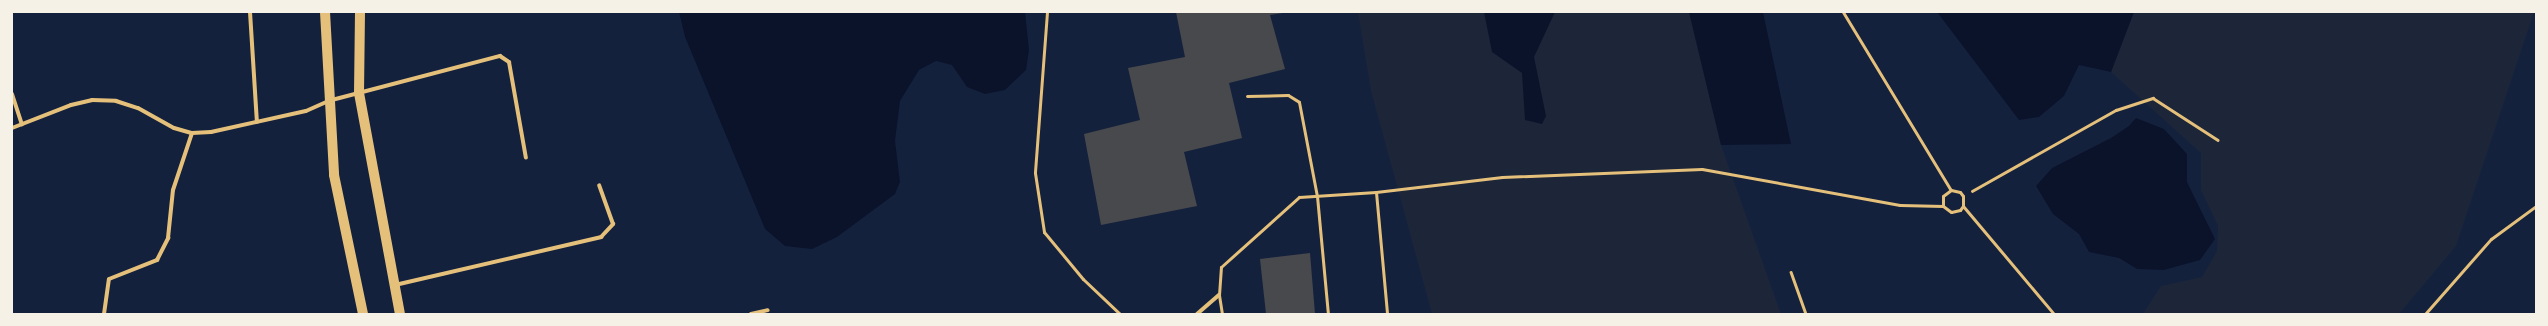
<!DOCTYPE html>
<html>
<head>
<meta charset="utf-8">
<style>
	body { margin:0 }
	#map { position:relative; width:2548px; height:326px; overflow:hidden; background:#14213d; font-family:"Roboto Condensed",sans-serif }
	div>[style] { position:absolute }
	.green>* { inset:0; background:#1d2539 }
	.water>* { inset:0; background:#0b132b }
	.building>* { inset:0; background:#48494c }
	.path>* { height:2.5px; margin:-1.25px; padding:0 1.25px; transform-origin:1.25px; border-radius:1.25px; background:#e5c07b }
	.service>* { height:3px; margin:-1.5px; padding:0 1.5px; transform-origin:1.5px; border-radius:1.5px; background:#e5c07b }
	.minor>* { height:4px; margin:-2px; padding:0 2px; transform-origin:2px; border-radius:2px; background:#e5c07b }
	.primary>* { height:10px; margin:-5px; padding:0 5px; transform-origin:5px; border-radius:5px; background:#e5c07b }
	span { translate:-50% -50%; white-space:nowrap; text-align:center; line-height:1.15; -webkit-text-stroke:3px #f6f1e7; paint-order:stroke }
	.frame { position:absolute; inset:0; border:13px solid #f6f1e7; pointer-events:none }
</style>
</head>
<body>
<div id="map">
	<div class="green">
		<i style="clip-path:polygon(1358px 12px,1689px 12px,1721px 145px,1781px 314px,1432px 314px,1371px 91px)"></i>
		<i style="clip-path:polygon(2134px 12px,2534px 12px,2456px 246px,2399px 314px,2143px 314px,2161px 286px,2202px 277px,2217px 251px,2218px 226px,2201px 190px,2201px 153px,2111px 72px)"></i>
	</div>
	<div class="water">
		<i style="clip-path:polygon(679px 12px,1025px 12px,1029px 50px,1026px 70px,1005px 90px,985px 94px,967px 87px,952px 65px,936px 61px,919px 70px,900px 101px,895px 141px,900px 182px,895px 194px,837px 237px,812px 249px,785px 246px,765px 229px,685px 37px)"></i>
		<i style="clip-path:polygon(1484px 12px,1555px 12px,1534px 57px,1546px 116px,1542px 124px,1525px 120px,1522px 73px,1492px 52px)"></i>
		<i style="clip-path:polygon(1689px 12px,1763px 12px,1791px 144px,1721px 145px)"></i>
		<i style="clip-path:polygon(1937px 12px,2134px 12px,2111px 72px,2079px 65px,2064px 96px,2039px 117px,2019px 120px)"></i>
		<i style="clip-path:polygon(2136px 118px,2164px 129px,2187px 154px,2187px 182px,2215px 239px,2200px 260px,2164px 270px,2137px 269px,2119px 258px,2089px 252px,2079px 234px,2053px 214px,2036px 186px,2052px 168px,2111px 138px,2129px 126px)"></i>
	</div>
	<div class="building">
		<i style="clip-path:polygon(1176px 12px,1289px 12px,1270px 15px,1285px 69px,1229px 83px,1242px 138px,1184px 152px,1197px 206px,1101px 225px,1084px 134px,1140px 120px,1128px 68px,1185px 57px)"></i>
		<i style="clip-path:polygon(1310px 253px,1315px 314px,1266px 314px,1260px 259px)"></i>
	</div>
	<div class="path">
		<i style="left:1972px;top:191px;width:165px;rotate:-29.4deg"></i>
		<i style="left:2116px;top:110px;width:39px;rotate:-18deg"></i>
		<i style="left:2153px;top:98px;width:77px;rotate:32.9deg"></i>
		<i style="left:1791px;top:272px;width:45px;rotate:70.3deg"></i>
	</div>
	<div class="service">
		<i style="left:1047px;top:12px;width:161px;rotate:94.3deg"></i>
		<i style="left:1035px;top:173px;width:60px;rotate:81.3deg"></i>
		<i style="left:1044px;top:232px;width:61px;rotate:50.3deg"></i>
		<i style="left:1083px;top:279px;width:51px;rotate:43.4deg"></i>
		<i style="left:1843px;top:12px;width:208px;rotate:58.8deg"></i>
		<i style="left:1247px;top:96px;width:41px;rotate:-1.4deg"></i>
		<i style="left:1288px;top:95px;width:13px;rotate:32deg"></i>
		<i style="left:1299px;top:102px;width:96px;rotate:79.2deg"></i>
		<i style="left:1317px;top:196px;width:119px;rotate:84.7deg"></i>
		<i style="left:1376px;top:192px;width:122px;rotate:84.8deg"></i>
		<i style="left:1963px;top:206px;width:5px;rotate:127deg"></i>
		<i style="left:1960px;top:210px;width:9px;rotate:167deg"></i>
		<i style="left:1951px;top:212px;width:10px;rotate:-143deg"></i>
		<i style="left:1943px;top:206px;width:10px;rotate:-90deg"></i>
		<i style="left:1943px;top:196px;width:10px;rotate:-37deg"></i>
		<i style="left:1951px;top:190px;width:9px;rotate:13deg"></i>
		<i style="left:1960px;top:192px;width:5px;rotate:53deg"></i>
		<i style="left:1963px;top:196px;width:10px;rotate:90deg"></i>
		<i style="left:1963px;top:206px;width:141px;rotate:49.9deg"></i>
		<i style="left:1222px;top:314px;width:19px;rotate:-99deg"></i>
		<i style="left:1219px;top:295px;width:28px;rotate:-86deg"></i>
		<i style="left:1221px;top:267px;width:105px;rotate:-41.9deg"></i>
		<i style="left:1299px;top:197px;width:77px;rotate:-3.7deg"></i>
		<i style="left:1376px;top:192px;width:127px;rotate:-6.8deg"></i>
		<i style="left:1502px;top:177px;width:200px;rotate:-2.3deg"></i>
		<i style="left:1702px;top:169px;width:201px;rotate:10.3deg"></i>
		<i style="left:1900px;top:205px;width:43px;rotate:1.3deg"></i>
		<i style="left:2425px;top:314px;width:100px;rotate:-48.7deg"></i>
		<i style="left:2491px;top:239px;width:56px;rotate:-36.3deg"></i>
	</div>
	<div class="minor">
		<i style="left:250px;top:12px;width:110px;rotate:86.4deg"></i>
		<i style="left:12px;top:94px;width:32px;rotate:72deg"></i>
		<i style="left:12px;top:128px;width:63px;rotate:-21.3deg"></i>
		<i style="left:71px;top:105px;width:22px;rotate:-13deg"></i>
		<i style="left:92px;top:100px;width:24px;rotate:2deg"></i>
		<i style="left:116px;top:101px;width:23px;rotate:18deg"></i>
		<i style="left:138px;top:108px;width:41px;rotate:29.1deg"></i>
		<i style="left:174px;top:128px;width:19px;rotate:16deg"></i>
		<i style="left:192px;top:133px;width:19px;rotate:-3deg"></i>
		<i style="left:211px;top:132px;width:97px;rotate:-12.5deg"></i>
		<i style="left:306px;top:111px;width:24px;rotate:-24deg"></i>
		<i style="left:328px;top:101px;width:178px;rotate:-14.7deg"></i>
		<i style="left:500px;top:56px;width:11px;rotate:34deg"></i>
		<i style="left:509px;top:62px;width:97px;rotate:80deg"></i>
		<i style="left:395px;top:285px;width:212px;rotate:-13.1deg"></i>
		<i style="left:601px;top:237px;width:18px;rotate:-47deg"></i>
		<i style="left:613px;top:224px;width:41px;rotate:-109.7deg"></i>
		<i style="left:104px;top:314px;width:35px;rotate:-82deg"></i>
		<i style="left:109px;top:279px;width:52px;rotate:-21.6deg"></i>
		<i style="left:157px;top:260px;width:25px;rotate:-63deg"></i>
		<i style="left:168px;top:238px;width:48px;rotate:-84.1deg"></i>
		<i style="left:173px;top:190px;width:60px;rotate:-71.6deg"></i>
		<i style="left:751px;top:314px;width:17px;rotate:-13deg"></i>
		<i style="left:1197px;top:314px;width:29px;rotate:-41deg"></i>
	</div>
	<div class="primary">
		<i style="left:325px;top:12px;width:163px;rotate:86.8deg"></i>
		<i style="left:334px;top:175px;width:142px;rotate:78.2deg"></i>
		<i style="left:360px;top:12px;width:81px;rotate:90.7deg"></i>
		<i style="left:359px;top:93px;width:225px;rotate:79.5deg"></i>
	</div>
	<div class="frame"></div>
</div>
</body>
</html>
